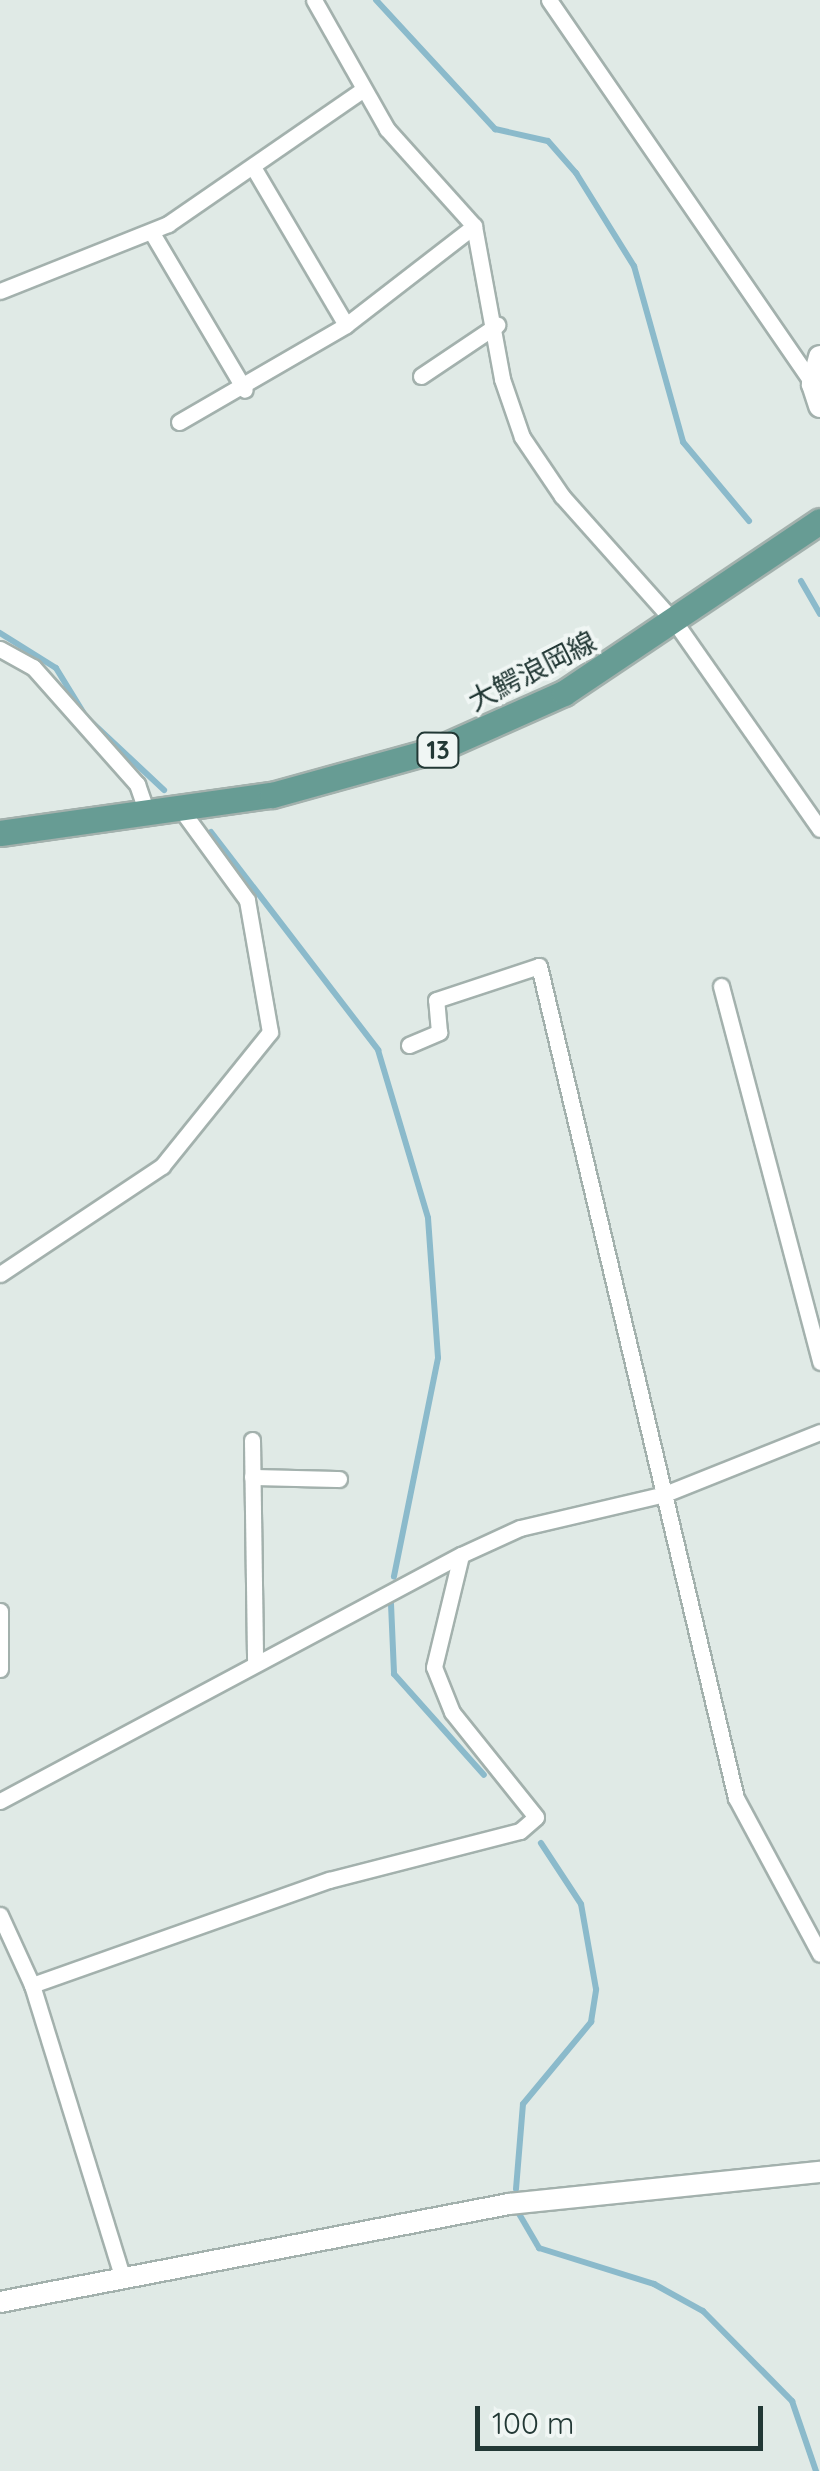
<!DOCTYPE html>
<html>
<head>
<meta charset="utf-8">
<style>
	body { margin:0 }
	#map { position:relative; width:820px; height:2471px; overflow:hidden; background:#e0eae6; font-family:Quicksand,"Noto Sans JP",sans-serif }
	div>[style] { position:absolute }
	.stream>* { height:6px; margin:-3px; padding:0 3px; transform-origin:3px; border-radius:3px; background:#8bbacb }
	.roads { filter:drop-shadow(2px 0 #a3b1ad) drop-shadow(-2px 0 #a3b1ad) drop-shadow(0 2px #a3b1ad) drop-shadow(0 -2px #a3b1ad) }
	.minor>* { height:15px; margin:-7.5px; padding:0 7.5px; transform-origin:7.5px; border-radius:7.5px; background:#fff }
	.tertiary>* { height:20px; margin:-10px; padding:0 10px; transform-origin:10px; border-radius:10px; background:#fff }
	.secondary>* { height:22px; margin:-11px; padding:0 11px; transform-origin:11px; border-radius:11px; background:#fff }
	.primary>* { height:25px; margin:-12.5px; padding:0 12.5px; transform-origin:12.5px; border-radius:12.5px; background:#679c94 }
	span { translate:-50% -50%; white-space:nowrap; text-align:center; line-height:1.15; -webkit-text-stroke:8px #f0f6f4; paint-order:stroke }
	.shield-label span { padding:2px 8px; background:#f0f6f4; border:2px solid; border-radius:8px; -webkit-text-stroke-width:0 }
	.shield-label { font-size:25px; color:#223835; font-weight:700 }
	.street-label { font-size:28px; color:#223835 }
	.scale { position:absolute; left:475px; top:2406px; width:288px; height:45px; box-sizing:border-box; border:5px solid #223835; border-top:0; padding-left:12px; font-size:30px; line-height:35px; white-space:nowrap; color:#223835; -webkit-text-stroke:8px #f0f6f4; paint-order:stroke }
</style>
</head>
<body>
<div id="map">
	<div class="stream">
		<i style="left:376px;top:0;width:176px;rotate:47.3deg"></i>
		<i style="left:495px;top:129px;width:54px;rotate:12.8deg"></i>
		<i style="left:548px;top:141px;width:43px;rotate:48.8deg"></i>
		<i style="left:576px;top:173px;width:110px;rotate:58.1deg"></i>
		<i style="left:634px;top:266px;width:183px;rotate:74.4deg"></i>
		<i style="left:683px;top:442px;width:103px;rotate:50.1deg"></i>
		<i style="left:801px;top:581px;width:38px;rotate:60deg"></i>
		<i style="left:0;top:633px;width:66px;rotate:32deg"></i>
		<i style="left:56px;top:668px;width:57px;rotate:58.5deg"></i>
		<i style="left:86px;top:717px;width:107px;rotate:43.1deg"></i>
		<i style="left:211px;top:832px;width:275px;rotate:52.5deg"></i>
		<i style="left:378px;top:1050px;width:175px;rotate:73.4deg"></i>
		<i style="left:428px;top:1218px;width:140px;rotate:85.9deg"></i>
		<i style="left:438px;top:1358px;width:223px;rotate:101.4deg"></i>
		<i style="left:391px;top:1604px;width:70px;rotate:87.5deg"></i>
		<i style="left:394px;top:1674px;width:135px;rotate:48.3deg"></i>
		<i style="left:516px;top:2189px;width:85px;rotate:-85.3deg"></i>
		<i style="left:523px;top:2104px;width:107px;rotate:-50.3deg"></i>
		<i style="left:591px;top:2022px;width:33px;rotate:-81deg"></i>
		<i style="left:596px;top:1989px;width:86px;rotate:-100deg"></i>
		<i style="left:581px;top:1904px;width:73px;rotate:-123.3deg"></i>
		<i style="left:518px;top:2212px;width:42px;rotate:59.7deg"></i>
		<i style="left:539px;top:2248px;width:121px;rotate:17.4deg"></i>
		<i style="left:654px;top:2284px;width:56px;rotate:28.9deg"></i>
		<i style="left:703px;top:2311px;width:127px;rotate:45.3deg"></i>
		<i style="left:792px;top:2401px;width:74px;rotate:71.1deg"></i>
	</div>
	<div class="roads">
		<div class="minor">
			<i style="left:314px;top:0;width:148px;rotate:60.5deg"></i>
			<i style="left:387px;top:129px;width:130px;rotate:48.1deg"></i>
			<i style="left:474px;top:226px;width:156px;rotate:79.6deg"></i>
			<i style="left:502px;top:379px;width:61px;rotate:71deg"></i>
			<i style="left:522px;top:437px;width:71px;rotate:55.9deg"></i>
			<i style="left:562px;top:496px;width:173px;rotate:48.3deg"></i>
			<i style="left:677px;top:625px;width:249px;rotate:55deg"></i>
			<i style="left:549px;top:0;width:466px;rotate:55.5deg"></i>
			<i style="left:253px;top:167px;width:183px;rotate:59.5deg"></i>
			<i style="left:152px;top:233px;width:182px;rotate:59.4deg"></i>
			<i style="left:0;top:291px;width:181px;rotate:-21.7deg"></i>
			<i style="left:168px;top:224px;width:234px;rotate:-34.6deg"></i>
			<i style="left:421px;top:376px;width:92px;rotate:-33.9deg"></i>
			<i style="left:179px;top:422px;width:193px;rotate:-30.1deg"></i>
			<i style="left:346px;top:325px;width:162px;rotate:-37.7deg"></i>
			<i style="left:0;top:649px;width:38px;rotate:29deg"></i>
			<i style="left:33px;top:667px;width:157px;rotate:48.4deg"></i>
			<i style="left:137px;top:784px;width:31px;rotate:71deg"></i>
			<i style="left:721px;top:986px;width:389px;rotate:75.2deg"></i>
			<i style="left:409px;top:1045px;width:33px;rotate:-23deg"></i>
			<i style="left:439px;top:1032px;width:32px;rotate:-95deg"></i>
			<i style="left:436px;top:1000px;width:108px;rotate:-18.3deg"></i>
			<i style="left:539px;top:966px;width:855px;rotate:76.68deg"></i>
			<i style="left:736px;top:1798px;width:177px;rotate:61.7deg"></i>
			<i style="left:0;top:1274px;width:195px;rotate:-33.7deg"></i>
			<i style="left:162px;top:1166px;width:172px;rotate:-51.1deg"></i>
			<i style="left:270px;top:1032px;width:134px;rotate:-99.9deg"></i>
			<i style="left:247px;top:900px;width:110px;rotate:-126.1deg"></i>
			<i style="left:252px;top:1440px;width:223px;rotate:89.2deg"></i>
			<i style="left:252px;top:1477px;width:87px;rotate:1.3deg"></i>
			<i style="left:0;top:1611px;width:58px;rotate:90deg"></i>
			<i style="left:0;top:1801px;width:523px;rotate:-28.09deg"></i>
			<i style="left:461px;top:1555px;width:65px;rotate:-24.6deg"></i>
			<i style="left:520px;top:1528px;width:149px;rotate:-13.2deg"></i>
			<i style="left:665px;top:1494px;width:167px;rotate:-21.8deg"></i>
			<i style="left:0;top:1915px;width:77px;rotate:65.4deg"></i>
			<i style="left:32px;top:1985px;width:308px;rotate:72.8deg"></i>
			<i style="left:32px;top:1985px;width:315px;rotate:-19.5deg"></i>
			<i style="left:329px;top:1880px;width:197px;rotate:-14.4deg"></i>
			<i style="left:520px;top:1831px;width:21px;rotate:-41deg"></i>
			<i style="left:536px;top:1817px;width:134px;rotate:-128.7deg"></i>
			<i style="left:452px;top:1712px;width:48px;rotate:-111.8deg"></i>
			<i style="left:434px;top:1667px;width:115px;rotate:-76.4deg"></i>
		</div>
		<div class="tertiary">
			<i style="left:0;top:2302px;width:518px;rotate:-10.9deg"></i>
			<i style="left:509px;top:2204px;width:313px;rotate:-5.9deg"></i>
		</div>
		<div class="secondary">
			<i style="left:820px;top:357px;width:28px;rotate:105deg"></i>
			<i style="left:813px;top:384px;width:23px;rotate:72deg"></i>
		</div>
		<div class="primary">
			<i style="left:0;top:833px;width:275px;rotate:-8deg"></i>
			<i style="left:272px;top:795px;width:172px;rotate:-15.5deg"></i>
			<i style="left:438px;top:749px;width:138px;rotate:-24deg"></i>
			<i style="left:564px;top:693px;width:308px;rotate:-33.9deg"></i>
		</div>
	</div>
	<div class="shield-label">
		<span style="left:438px;top:750px">13</span>
	</div>
	<div class="street-label">
		<span style="left:532px;top:671px;rotate:-27deg">大鰐浪岡線</span>
	</div>
	<div class="scale">100 m</div>
</div>
</body>
</html>
